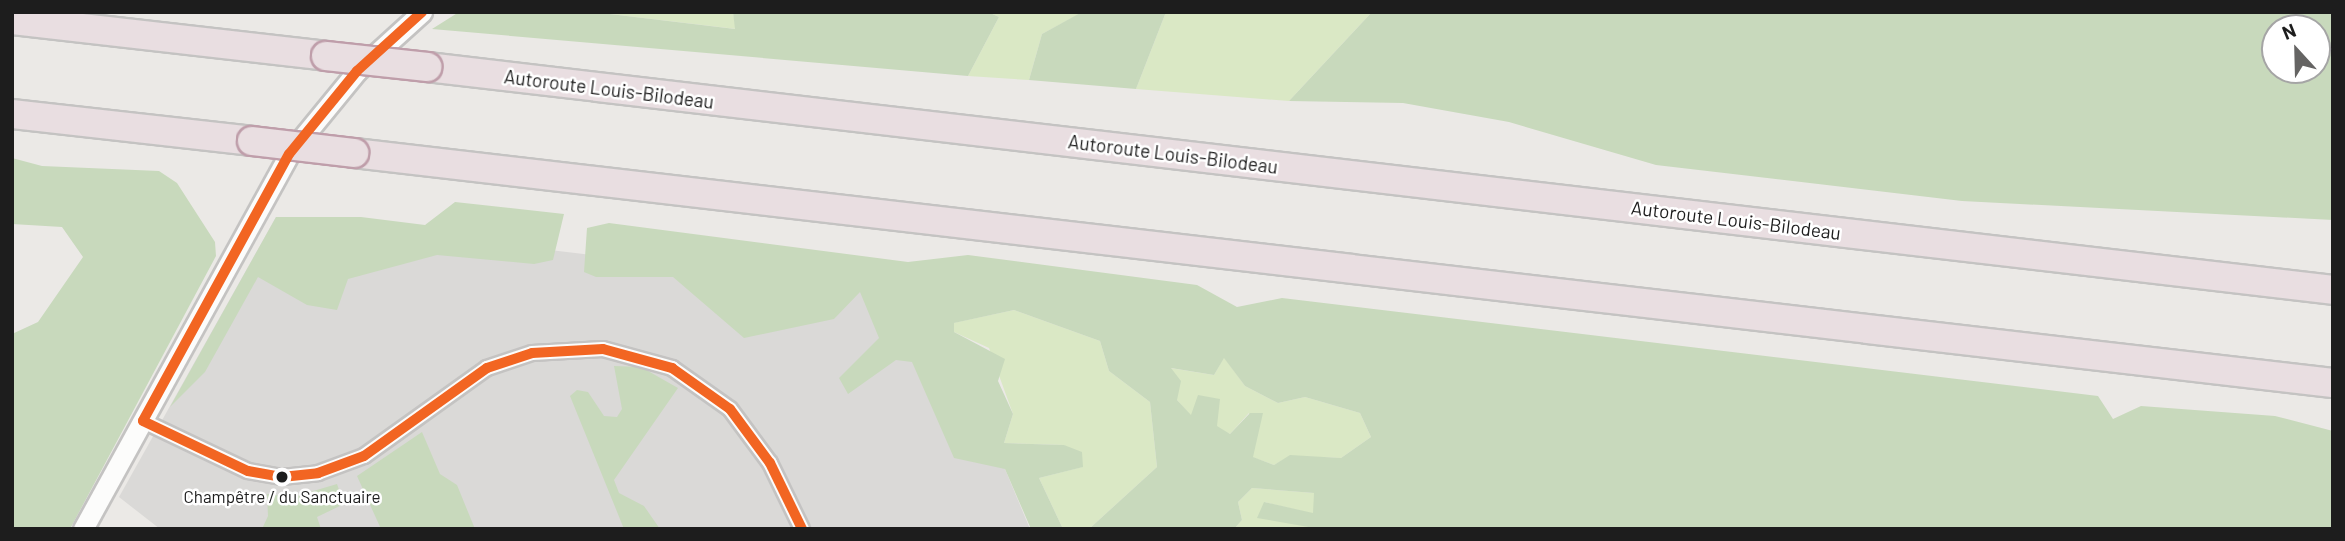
<!DOCTYPE html>
<html>
<head>
<meta charset="utf-8">
<style>
	body { margin:0 }
	#map { position:relative; width:2345px; height:541px; overflow:hidden; background:#ebe9e6; font-family:Barlow,sans-serif }
	div>[style] { position:absolute }
	.residential>* { inset:0; background:#dad9d7 }
	.grass>* { inset:0; background:#dae8c5 }
	.forest>* { inset:0; background:#c8d9bc }
	.roads { filter:drop-shadow(2px 0 #c4c3c2) drop-shadow(-2px 0 #c4c3c2) drop-shadow(0 2px #c4c3c2) drop-shadow(0 -2px #c4c3c2) }
	.minor>* { height:14px; margin:-7px; padding:0 7px; transform-origin:7px; border-radius:7px; background:#fcfcfb }
	.tertiary>* { height:19px; margin:-9.5px; padding:0 9.5px; transform-origin:9.5px; border-radius:9.5px; background:#fcfcfb }
	.motorway>* { height:28px; margin:-14px; padding:0 14px; transform-origin:14px; border-radius:14px; background:#e9dee1 }
	.bridges { filter:drop-shadow(2px 0 #bf9eaa) drop-shadow(-2px 0 #bf9eaa) drop-shadow(0 2px #bf9eaa) drop-shadow(0 -2px #bf9eaa) }
	.motorway-bridge>* { height:28px; margin:-14px; padding:0 14px; transform-origin:14px; border-radius:14px; background:#e9dee1 }
	.bus-1>* { height:10px; margin:-5px; padding:0 5px; transform-origin:5px; border-radius:5px; background:#f26522 }
	.dots>* { width:19px; height:19px; translate:-50% -50%; box-sizing:border-box; border:4px solid #fff; border-radius:50% }
	span { translate:-50% -50%; white-space:nowrap; text-align:center; line-height:1.15; -webkit-text-stroke:5px #fff; paint-order:stroke }
	.bus-label { font-size:17px; color:#1d1d1d }
	.street-label { font-size:19px; color:#1d1d1d }
	.frame { position:absolute; inset:0; border:14px solid #1d1d1d; pointer-events:none }
	.north { position:absolute; left:2261px; top:14px; width:70px; height:70px; box-sizing:border-box; background:#fff; border:2px solid #a5a5a5; border-radius:50%; rotate:338deg; font-size:19px; font-weight:700; line-height:28px; text-align:center; color:#1d1d1d }
	.north::after { content:''; display:block; margin:auto; width:24px; height:32px; background:#656463; clip-path:polygon(50% 0,100% 100%,50% 72%,0 100%) }
</style>
</head>
<body>
<div id="map">
	<div class="residential">
		<i style="clip-path:polygon(276px 217px,933px 296px,1030px 529px,160px 529px,119px 497px)"></i>
	</div>
	<div class="grass">
		<i style="clip-path:polygon(593px 12px,733px 12px,736px 29px)"></i>
		<i style="clip-path:polygon(988px 12px,1083px 12px,1042px 34px,1029px 80px,968px 76px,999px 17px)"></i>
		<i style="clip-path:polygon(1166px 12px,1372px 12px,1289px 101px,1136px 89px)"></i>
		<i style="clip-path:polygon(1014px 310px,1100px 341px,1109px 371px,1150px 402px,1157px 467px,1089px 529px,1063px 529px,1039px 478px,1082px 467px,1064px 445px,1004px 443px,1013px 414px,989px 348px,954px 332px,953px 323px)"></i>
		<i style="clip-path:polygon(1224px 357px,1245px 386px,1278px 403px,1305px 397px,1360px 413px,1371px 437px,1341px 458px,1290px 456px,1274px 465px,1252px 457px,1249px 413px,1230px 434px,1191px 416px,1177px 400px,1170px 368px,1214px 375px)"></i>
		<i style="clip-path:polygon(1252px 488px,1314px 493px,1314px 514px,1264px 502px,1320px 529px,1234px 529px,1242px 520px,1238px 502px)"></i>
	</div>
	<div class="forest">
		<i style="clip-path:polygon(459px 12px,593px 12px,735px 29px,733px 12px,988px 12px,999px 17px,968px 76px,432px 29px)"></i>
		<i style="clip-path:polygon(1082px 12px,1166px 12px,1136px 89px,1029px 80px,1042px 34px)"></i>
		<i style="clip-path:polygon(evenodd,1372px 12px,2333px 12px,2333px 220px,1962px 201px,1656px 165px,1509px 122px,1403px 103px,1289px 101px,1372px 12px,2317px 28px,2317px 70px,2275px 70px,2275px 28px,2317px 28px)"></i>
		<i style="clip-path:polygon(12px 158px,42px 166px,159px 171px,177px 183px,215px 242px,216px 256px,70px 529px,12px 529px,12px 334px,38px 322px,83px 257px,62px 227px,12px 224px)"></i>
		<i style="clip-path:polygon(455px 202px,564px 214px,553px 260px,534px 264px,437px 255px,348px 279px,337px 310px,307px 305px,258px 277px,205px 372px,170px 407px,276px 217px,361px 217px,425px 225px)"></i>
		<i style="clip-path:polygon(evenodd,609px 223px,908px 262px,968px 255px,1197px 285px,1237px 307px,1282px 298px,2098px 396px,2113px 419px,2141px 406px,2275px 416px,2333px 431px,2333px 529px,1320px 529px,1257px 518px,1264px 502px,1313px 513px,1314px 493px,1252px 488px,1238px 502px,1242px 520px,1234px 529px,1089px 529px,1157px 467px,1150px 402px,1109px 371px,1100px 341px,1014px 310px,954px 323px,954px 332px,1005px 359px,998px 381px,1013px 414px,1004px 443px,1064px 445px,1082px 452px,1083px 467px,1039px 478px,1063px 529px,1031px 529px,1005px 469px,954px 458px,912px 362px,896px 360px,848px 394px,839px 378px,879px 338px,860px 292px,834px 319px,744px 338px,673px 277px,596px 277px,584px 272px,587px 228px,609px 223px,1224px 358px,1245px 386px,1278px 403px,1305px 397px,1360px 413px,1371px 437px,1341px 458px,1290px 455px,1274px 465px,1253px 457px,1263px 413px,1250px 413px,1230px 434px,1217px 426px,1220px 399px,1198px 395px,1191px 415px,1177px 400px,1181px 381px,1171px 368px,1214px 375px,1224px 358px)"></i>
		<i style="clip-path:polygon(614px 366px,641px 367px,678px 388px,614px 480px,619px 493px,644px 506px,660px 529px,624px 529px,570px 396px,577px 390px,588px 392px,604px 416px,617px 417px,622px 409px)"></i>
		<i style="clip-path:polygon(422px 432px,440px 474px,457px 485px,475px 529px,381px 529px,357px 476px)"></i>
		<i style="clip-path:polygon(337px 484px,344px 504px,317px 517px,321px 529px,262px 529px,268px 516px,267px 494px,293px 497px)"></i>
	</div>
	<div class="roads">
		<div class="minor">
			<i style="left:143px;top:421px;width:116px;rotate:25.5deg"></i>
			<i style="left:248px;top:471px;width:35px;rotate:10deg"></i>
			<i style="left:282px;top:477px;width:36px;rotate:-6deg"></i>
			<i style="left:318px;top:473px;width:49px;rotate:-20.3deg"></i>
			<i style="left:364px;top:456px;width:151px;rotate:-35.6deg"></i>
			<i style="left:487px;top:368px;width:47px;rotate:-18.4deg"></i>
			<i style="left:532px;top:353px;width:71px;rotate:-3.2deg"></i>
			<i style="left:603px;top:349px;width:72px;rotate:15.4deg"></i>
			<i style="left:672px;top:368px;width:71px;rotate:35.3deg"></i>
			<i style="left:730px;top:409px;width:67px;rotate:53.5deg"></i>
			<i style="left:770px;top:463px;width:73px;rotate:64.1deg"></i>
		</div>
		<div class="tertiary">
			<i style="left:83px;top:529px;width:428px;rotate:-61.2deg"></i>
			<i style="left:289px;top:154px;width:107px;rotate:-50.7deg"></i>
			<i style="left:357px;top:71px;width:88px;rotate:-42.2deg"></i>
		</div>
		<div class="motorway">
			<i style="left:12px;top:20px;width:316px;rotate:6.5deg"></i>
			<i style="left:427px;top:67px;width:1919px;rotate:6.67deg"></i>
			<i style="left:12px;top:114px;width:242px;rotate:6.4deg"></i>
			<i style="left:354px;top:153px;width:1992px;rotate:6.63deg"></i>
		</div>
	</div>
	<div class="bridges">
		<div class="motorway-bridge">
			<i style="left:326px;top:56px;width:102px;rotate:6.2deg"></i>
			<i style="left:252px;top:141px;width:103px;rotate:6.7deg"></i>
		</div>
	</div>
	<div class="bus-1">
		<i style="left:422px;top:12px;width:88px;rotate:137.8deg"></i>
		<i style="left:357px;top:71px;width:107px;rotate:129.3deg"></i>
		<i style="left:289px;top:154px;width:304px;rotate:118.7deg"></i>
		<i style="left:143px;top:421px;width:116px;rotate:25.5deg"></i>
		<i style="left:248px;top:471px;width:35px;rotate:10deg"></i>
		<i style="left:282px;top:477px;width:36px;rotate:-6deg"></i>
		<i style="left:318px;top:473px;width:49px;rotate:-20.3deg"></i>
		<i style="left:364px;top:456px;width:151px;rotate:-35.6deg"></i>
		<i style="left:487px;top:368px;width:47px;rotate:-18.4deg"></i>
		<i style="left:532px;top:353px;width:71px;rotate:-3.2deg"></i>
		<i style="left:603px;top:349px;width:72px;rotate:15.4deg"></i>
		<i style="left:672px;top:368px;width:71px;rotate:35.3deg"></i>
		<i style="left:730px;top:409px;width:67px;rotate:53.5deg"></i>
		<i style="left:770px;top:463px;width:73px;rotate:64.1deg"></i>
	</div>
	<div class="dots">
		<i style="left:282px;top:477px;background:#1d1d1d"></i>
	</div>
	<div class="bus-label">
		<span style="left:282px;top:497px">Champêtre / du Sanctuaire</span>
	</div>
	<div class="street-label">
		<span style="left:609px;top:89px;rotate:7deg">Autoroute Louis-Bilodeau</span>
		<span style="left:1173px;top:154px;rotate:7deg">Autoroute Louis-Bilodeau</span>
		<span style="left:1736px;top:220px;rotate:7deg">Autoroute Louis-Bilodeau</span>
	</div>
	<div class="frame"></div>
	<div class="north">N</div>
</div>
</body>
</html>
